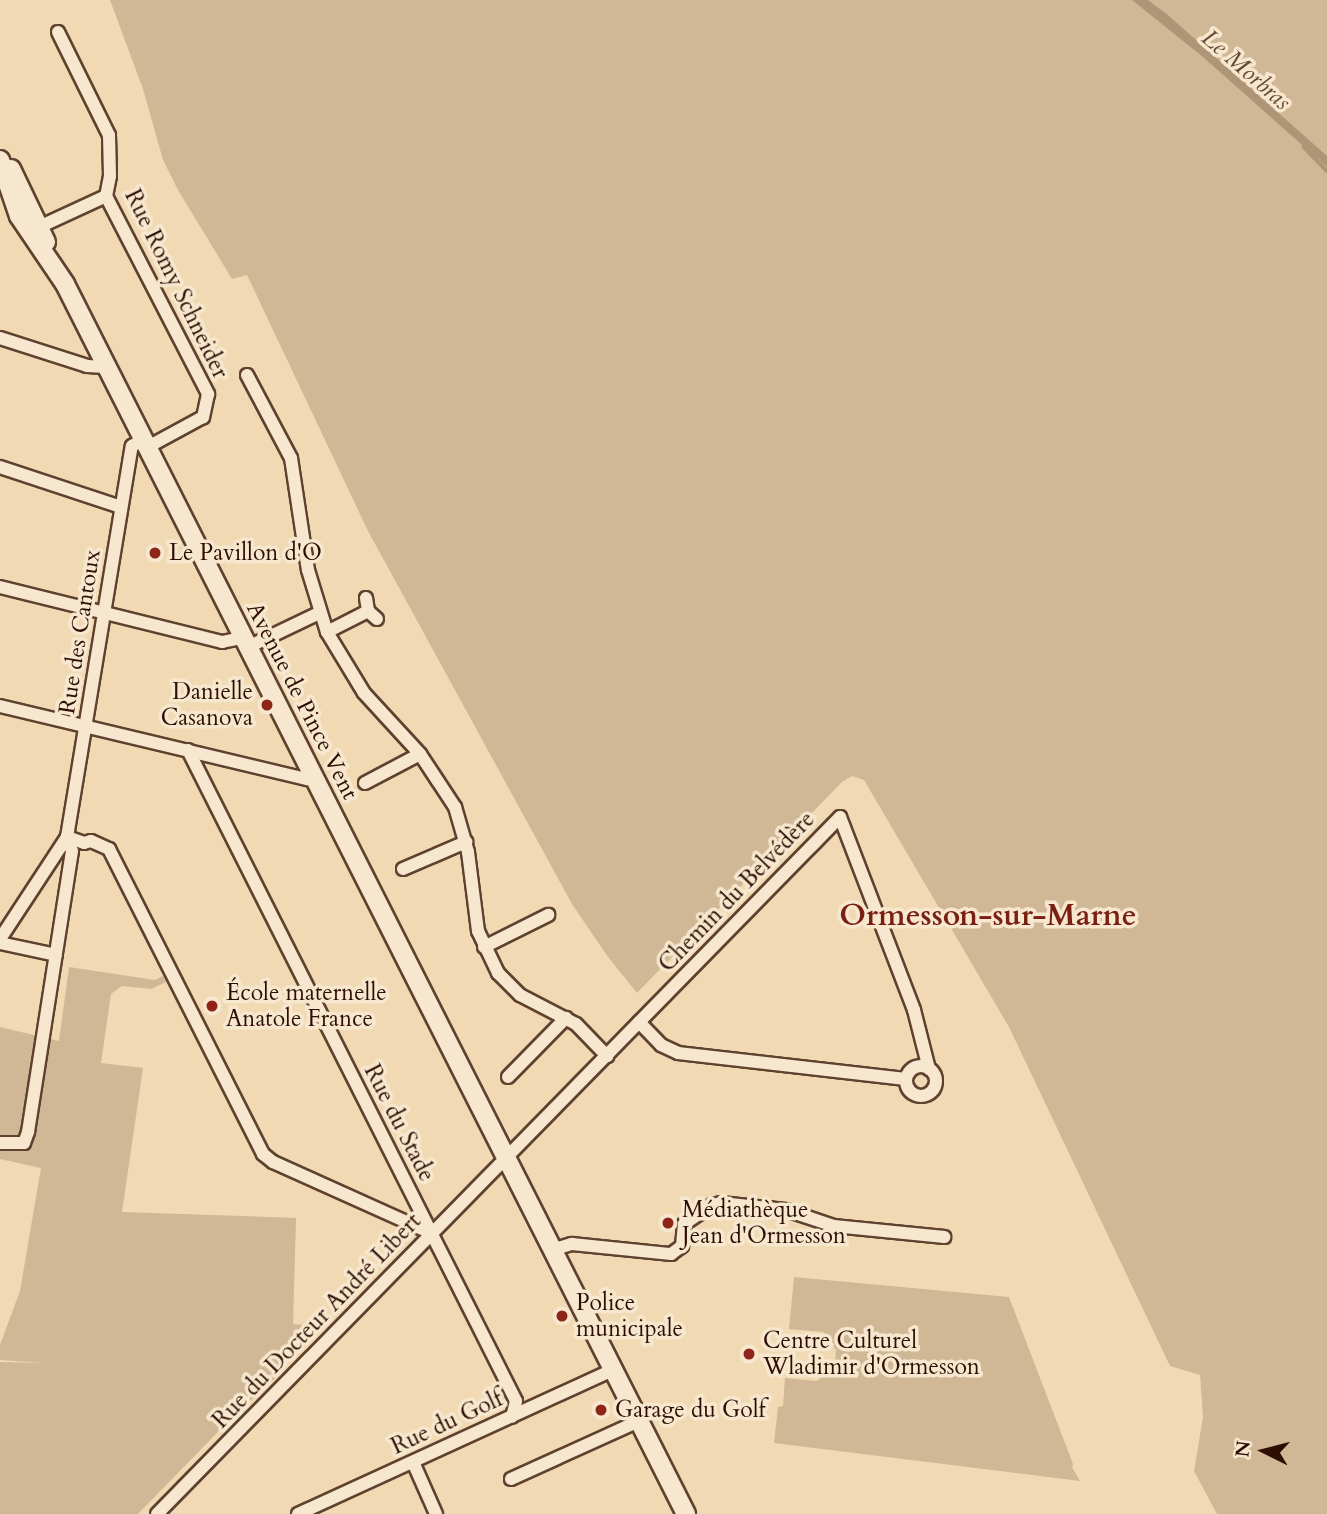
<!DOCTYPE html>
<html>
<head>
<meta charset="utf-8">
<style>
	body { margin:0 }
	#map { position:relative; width:1327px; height:1514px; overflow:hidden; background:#f1dab3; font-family:Cardo,serif }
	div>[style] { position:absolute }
	.green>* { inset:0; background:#d0b795 }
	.water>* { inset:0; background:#af9577 }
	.stream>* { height:3.5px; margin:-1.75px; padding:0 1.75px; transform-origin:1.75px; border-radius:1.75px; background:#af9577 }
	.roads { filter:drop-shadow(2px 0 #5f412f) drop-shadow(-2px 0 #5f412f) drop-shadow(0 2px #5f412f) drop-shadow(0 -2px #5f412f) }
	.street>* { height:12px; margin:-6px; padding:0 6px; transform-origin:6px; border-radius:6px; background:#f6e7ce }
	.street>.ring { margin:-6px; padding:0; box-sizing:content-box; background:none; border:12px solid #f6e7ce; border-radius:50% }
	.secondary>* { height:18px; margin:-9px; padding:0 9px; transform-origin:9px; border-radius:9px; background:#f6e7ce }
	.dots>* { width:19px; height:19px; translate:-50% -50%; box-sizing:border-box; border:4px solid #f6e7ce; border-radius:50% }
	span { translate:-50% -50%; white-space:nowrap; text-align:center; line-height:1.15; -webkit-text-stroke:7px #f6e7ce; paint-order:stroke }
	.street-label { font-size:23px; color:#2e0e03 }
	.poi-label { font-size:23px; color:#2e0e03 }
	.left { translate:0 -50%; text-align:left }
	.right { translate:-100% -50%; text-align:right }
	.water-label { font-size:24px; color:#684b37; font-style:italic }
	.district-label { font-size:30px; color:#7a1f14; font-weight:700 }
	.north { position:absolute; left:1229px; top:1416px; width:70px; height:70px; -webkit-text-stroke:5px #f6e7ce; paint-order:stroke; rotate:276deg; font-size:19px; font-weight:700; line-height:28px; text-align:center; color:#2e0e03 }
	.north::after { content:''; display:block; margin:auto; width:24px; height:32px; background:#2e0e03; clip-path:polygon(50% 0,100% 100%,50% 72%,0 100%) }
</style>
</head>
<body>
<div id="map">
	<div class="green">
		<i style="clip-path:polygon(110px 0,1327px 0,1327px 1514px,1217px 1514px,1194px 1471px,1203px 1417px,1200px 1375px,1170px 1366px,1009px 1027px,864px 780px,852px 776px,842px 782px,637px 993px,608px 957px,572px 904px,368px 531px,247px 275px,232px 279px,178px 190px,163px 160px,143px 89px)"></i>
		<i style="clip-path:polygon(69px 967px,155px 980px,163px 976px,166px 982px,151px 989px,122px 986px,111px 994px,101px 1063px,143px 1068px,122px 1212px,296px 1218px,293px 1324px,318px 1326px,279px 1364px,284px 1370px,250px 1401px,249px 1369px,248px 1401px,138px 1514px,0 1514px,0 1362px,45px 1363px,0 1360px,0 1345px,20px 1291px,41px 1168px,0 1159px,0 1027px,59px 1041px)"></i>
		<i style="clip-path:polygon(794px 1277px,1009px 1297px,1073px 1464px,1072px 1467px,1080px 1481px,774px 1443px,778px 1407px,783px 1406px,785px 1378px,817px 1381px,835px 1366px,836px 1350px,823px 1332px,789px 1329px)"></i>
	</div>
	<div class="water">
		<i style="clip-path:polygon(1132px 0,1148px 0,1169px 16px,1327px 156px,1327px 167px,1203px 57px)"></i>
	</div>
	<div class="stream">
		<i style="left:1304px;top:147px;width:33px;rotate:46deg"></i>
	</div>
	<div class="roads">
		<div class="street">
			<i style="left:58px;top:32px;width:115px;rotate:63.7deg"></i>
			<i style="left:109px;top:135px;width:41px;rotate:88.6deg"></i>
			<i style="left:110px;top:176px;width:20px;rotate:101deg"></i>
			<i style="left:106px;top:196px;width:223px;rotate:62.7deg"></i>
			<i style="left:208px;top:394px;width:24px;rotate:102deg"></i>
			<i style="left:203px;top:417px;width:65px;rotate:151.5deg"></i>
			<i style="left:39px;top:227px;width:74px;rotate:-24.8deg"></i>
			<i style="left:0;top:338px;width:91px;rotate:17.8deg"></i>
			<i style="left:87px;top:366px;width:18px;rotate:3deg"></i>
			<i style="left:247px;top:375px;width:94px;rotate:62.1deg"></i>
			<i style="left:291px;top:458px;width:113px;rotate:81.4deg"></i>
			<i style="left:308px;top:570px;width:65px;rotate:73deg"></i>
			<i style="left:327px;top:632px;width:71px;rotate:58.8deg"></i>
			<i style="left:364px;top:693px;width:83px;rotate:47.4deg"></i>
			<i style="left:0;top:467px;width:127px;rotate:18.3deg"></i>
			<i style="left:0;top:587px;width:229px;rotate:13.9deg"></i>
			<i style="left:222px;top:642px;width:19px;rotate:-12deg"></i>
			<i style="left:366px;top:598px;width:13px;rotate:81deg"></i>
			<i style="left:368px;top:611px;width:12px;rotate:42deg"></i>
			<i style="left:327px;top:632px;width:46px;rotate:-27.1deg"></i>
			<i style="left:246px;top:648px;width:81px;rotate:-25.6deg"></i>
			<i style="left:0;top:706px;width:316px;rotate:13.4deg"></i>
			<i style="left:307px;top:779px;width:7px;rotate:-27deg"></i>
			<i style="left:188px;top:750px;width:729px;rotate:63.26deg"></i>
			<i style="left:516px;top:1401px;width:16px;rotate:104deg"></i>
			<i style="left:365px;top:783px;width:62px;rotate:-27.8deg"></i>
			<i style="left:420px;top:754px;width:64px;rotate:56.6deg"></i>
			<i style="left:455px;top:807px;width:47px;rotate:73.9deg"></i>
			<i style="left:468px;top:852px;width:80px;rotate:82.8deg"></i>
			<i style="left:478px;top:931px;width:47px;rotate:64.5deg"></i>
			<i style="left:498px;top:973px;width:31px;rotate:45deg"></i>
			<i style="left:520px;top:995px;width:63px;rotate:27.4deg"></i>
			<i style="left:576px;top:1024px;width:45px;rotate:45.9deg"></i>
			<i style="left:67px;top:837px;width:18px;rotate:19deg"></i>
			<i style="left:84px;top:843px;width:7px;rotate:-16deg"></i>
			<i style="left:91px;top:841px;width:20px;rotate:24deg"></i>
			<i style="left:109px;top:849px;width:342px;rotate:63.2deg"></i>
			<i style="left:263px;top:1154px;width:13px;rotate:39deg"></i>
			<i style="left:273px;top:1162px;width:173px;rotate:24.2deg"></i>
			<i style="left:403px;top:869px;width:69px;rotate:-23.2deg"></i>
			<i style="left:0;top:939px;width:122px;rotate:-56.7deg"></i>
			<i style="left:67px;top:837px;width:396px;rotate:-80.6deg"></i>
			<i style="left:132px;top:446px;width:12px;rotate:-31deg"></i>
			<i style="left:0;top:943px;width:57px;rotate:12.1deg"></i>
			<i style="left:484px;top:947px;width:72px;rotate:-26.6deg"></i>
			<i style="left:639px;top:1022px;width:32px;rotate:46deg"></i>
			<i style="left:661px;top:1045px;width:19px;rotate:25deg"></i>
			<i style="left:678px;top:1053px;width:229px;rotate:6.5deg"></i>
			<i class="ring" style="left:906px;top:1066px;width:18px;height:18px"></i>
			<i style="left:508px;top:1077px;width:83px;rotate:-45.5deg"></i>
			<i style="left:0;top:1143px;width:24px"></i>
			<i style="left:24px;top:1143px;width:12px;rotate:-70deg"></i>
			<i style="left:28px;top:1132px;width:284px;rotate:-81.1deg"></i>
			<i style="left:72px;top:851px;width:15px;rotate:-110deg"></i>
			<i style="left:552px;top:1250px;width:21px;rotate:-17deg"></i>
			<i style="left:572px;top:1244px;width:100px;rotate:5.8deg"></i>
			<i style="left:671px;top:1254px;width:14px;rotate:-36deg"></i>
			<i style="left:682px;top:1246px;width:22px;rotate:-85deg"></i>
			<i style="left:684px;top:1224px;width:34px;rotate:-34deg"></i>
			<i style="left:712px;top:1205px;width:9px;rotate:-13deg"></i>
			<i style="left:721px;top:1203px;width:65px;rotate:6.1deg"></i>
			<i style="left:786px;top:1210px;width:51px;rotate:18.4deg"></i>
			<i style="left:834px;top:1226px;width:111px;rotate:5.7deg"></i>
			<i style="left:413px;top:1462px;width:57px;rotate:66.1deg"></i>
			<i style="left:511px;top:1479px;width:141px;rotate:-24.4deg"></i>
			<i style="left:157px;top:1514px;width:976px;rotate:-45.58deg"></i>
			<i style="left:840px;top:817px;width:207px;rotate:69deg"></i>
			<i style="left:914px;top:1010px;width:61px;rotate:75.7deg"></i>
			<i style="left:298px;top:1514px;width:346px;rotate:-24.6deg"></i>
		</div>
		<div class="secondary">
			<i style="left:0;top:160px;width:59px;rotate:71.3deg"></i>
			<i style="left:19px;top:216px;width:82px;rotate:55.9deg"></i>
			<i style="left:65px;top:284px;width:1378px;rotate:63.21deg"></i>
			<i style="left:11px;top:169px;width:81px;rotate:64.4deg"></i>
		</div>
	</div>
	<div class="dots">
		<i style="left:155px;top:553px;background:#8f2418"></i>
		<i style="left:267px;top:705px;background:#8f2418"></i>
		<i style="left:212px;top:1006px;background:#8f2418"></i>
		<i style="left:668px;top:1223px;background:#8f2418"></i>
		<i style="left:562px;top:1316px;background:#8f2418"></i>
		<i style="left:749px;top:1354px;background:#8f2418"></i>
		<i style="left:601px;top:1410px;background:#8f2418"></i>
	</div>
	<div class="street-label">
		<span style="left:176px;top:284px;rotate:64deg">Rue Romy Schneider</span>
		<span style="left:80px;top:632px;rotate:-81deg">Rue des Cantoux</span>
		<span style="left:302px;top:701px;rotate:63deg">Avenue de Pince Vent</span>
		<span style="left:737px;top:892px;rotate:-46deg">Chemin du Belvédère</span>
		<span style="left:399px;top:1123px;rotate:63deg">Rue du Stade</span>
		<span style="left:317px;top:1321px;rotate:-46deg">Rue du Docteur André Libert</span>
		<span style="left:447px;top:1423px;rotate:-25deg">Rue du Golf</span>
	</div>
	<div class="poi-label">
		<span class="left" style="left:169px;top:553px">Le Pavillon d'O</span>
		<span class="right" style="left:253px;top:705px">Danielle<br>Casanova</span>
		<span class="left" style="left:226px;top:1006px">École maternelle<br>Anatole France</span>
		<span class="left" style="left:682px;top:1223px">Médiathèque<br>Jean d'Ormesson</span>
		<span class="left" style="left:576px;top:1316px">Police<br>municipale</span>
		<span class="left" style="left:763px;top:1354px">Centre Culturel<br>Wladimir d'Ormesson</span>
		<span class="left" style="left:615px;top:1410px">Garage du Golf</span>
	</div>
	<div class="water-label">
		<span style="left:1246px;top:70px;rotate:41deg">Le Morbras</span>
	</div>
	<div class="district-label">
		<span style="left:988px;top:916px">Ormesson-sur-Marne</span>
	</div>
	<div class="north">N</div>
</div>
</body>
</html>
